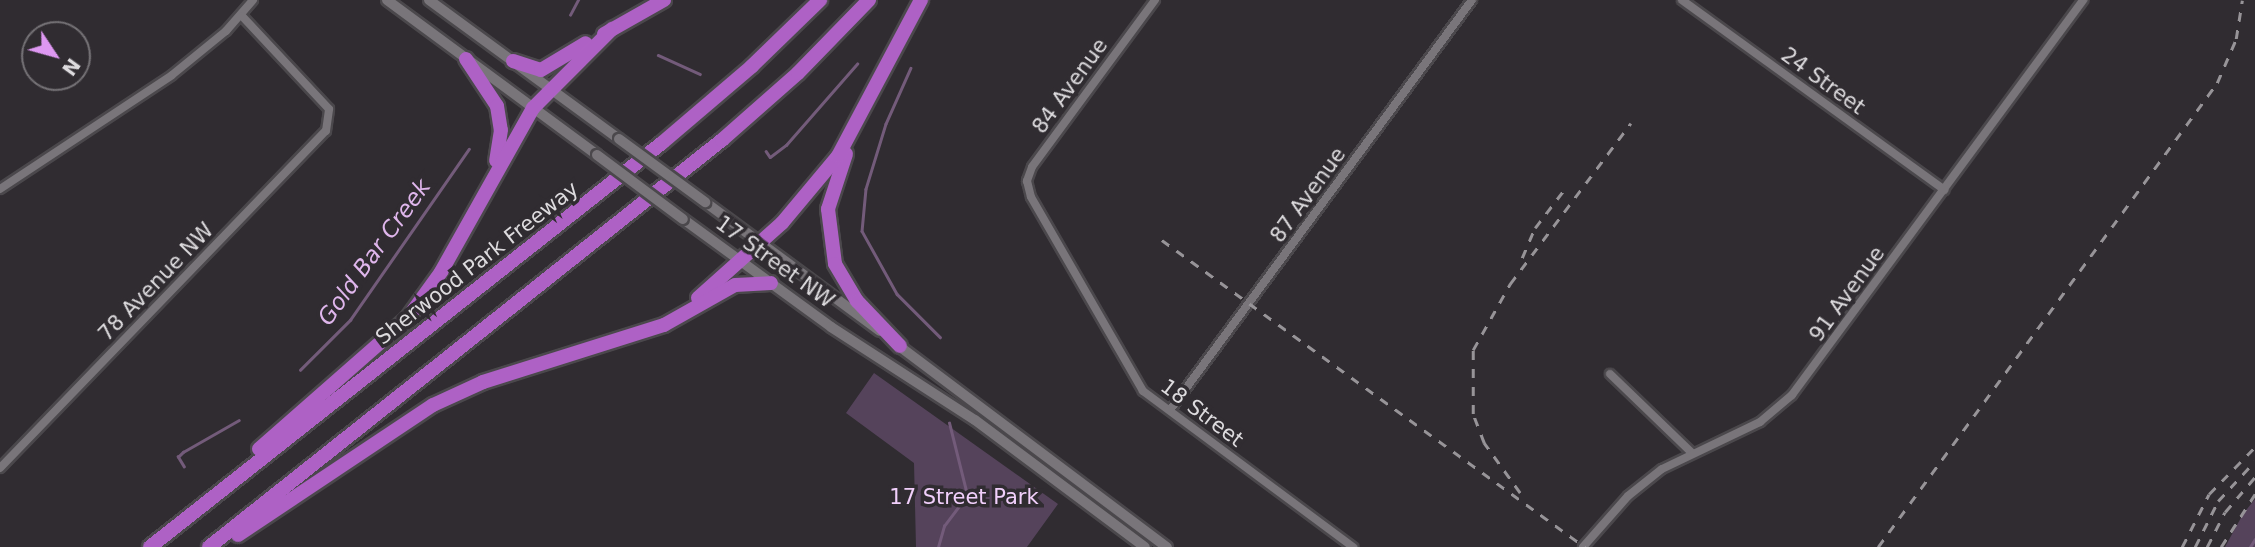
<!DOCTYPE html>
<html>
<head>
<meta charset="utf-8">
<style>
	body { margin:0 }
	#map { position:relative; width:2255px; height:547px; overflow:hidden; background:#302c31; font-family:"DejaVu Sans",sans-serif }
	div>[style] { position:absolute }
	.green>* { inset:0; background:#55435b }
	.stream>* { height:2.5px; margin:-1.25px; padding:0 1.25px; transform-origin:1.25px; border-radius:1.25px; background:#735b7a }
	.roads { filter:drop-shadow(2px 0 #4b484c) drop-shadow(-2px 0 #4b484c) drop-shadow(0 2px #4b484c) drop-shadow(0 -2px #4b484c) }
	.street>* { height:8px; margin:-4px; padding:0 4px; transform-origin:4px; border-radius:4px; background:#79757a }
	.secondary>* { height:10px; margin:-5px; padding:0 5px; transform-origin:5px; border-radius:5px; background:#79757a }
	.highway>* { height:14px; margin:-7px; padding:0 7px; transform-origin:7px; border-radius:7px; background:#ae61c5 }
	.rail>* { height:2.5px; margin-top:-1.25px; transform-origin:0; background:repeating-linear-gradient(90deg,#979498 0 9px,transparent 0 18px) }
	.bridges { filter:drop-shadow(2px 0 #4b484c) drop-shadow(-2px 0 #4b484c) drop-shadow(0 2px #4b484c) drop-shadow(0 -2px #4b484c) }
	.secondary-bridge>* { height:10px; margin:-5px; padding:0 5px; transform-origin:5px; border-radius:5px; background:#79757a }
	span { translate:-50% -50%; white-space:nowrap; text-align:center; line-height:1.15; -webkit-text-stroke:7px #302c31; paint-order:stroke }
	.street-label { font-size:21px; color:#dddbde }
	.park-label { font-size:21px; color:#f1cffb }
	.water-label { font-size:23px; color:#dfb6ec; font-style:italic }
	.north { position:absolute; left:21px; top:21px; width:70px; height:70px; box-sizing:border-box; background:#302c31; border:2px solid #757276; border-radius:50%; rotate:126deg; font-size:19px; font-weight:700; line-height:28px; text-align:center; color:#dddbde }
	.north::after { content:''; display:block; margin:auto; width:24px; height:32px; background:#de98f2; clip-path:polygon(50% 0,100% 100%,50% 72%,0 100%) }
</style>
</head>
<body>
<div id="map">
	<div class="green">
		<i style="clip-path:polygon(874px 373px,1058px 504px,1027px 547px,916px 547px,914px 463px,846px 413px)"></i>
		<i style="clip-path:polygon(2255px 499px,2255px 547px,2225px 547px,2243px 514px)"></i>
	</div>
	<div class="stream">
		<i style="left:570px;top:15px;width:17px;rotate:-62deg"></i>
		<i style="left:658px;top:55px;width:46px;rotate:24.3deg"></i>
		<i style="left:911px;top:68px;width:61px;rotate:114.1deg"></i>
		<i style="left:886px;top:124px;width:68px;rotate:107.1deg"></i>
		<i style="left:866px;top:189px;width:42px;rotate:95.4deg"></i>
		<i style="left:862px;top:231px;width:72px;rotate:60.9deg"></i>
		<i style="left:897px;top:294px;width:61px;rotate:45deg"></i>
		<i style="left:766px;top:151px;width:7px;rotate:56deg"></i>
		<i style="left:770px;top:157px;width:20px;rotate:-37deg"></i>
		<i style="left:786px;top:145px;width:108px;rotate:-48.8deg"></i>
		<i style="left:300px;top:370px;width:71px;rotate:-45deg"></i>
		<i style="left:350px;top:320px;width:208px;rotate:-55.2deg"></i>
		<i style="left:184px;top:467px;width:12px;rotate:-121deg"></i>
		<i style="left:178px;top:457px;width:7px;rotate:-45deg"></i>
		<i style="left:183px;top:452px;width:64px;rotate:-29.7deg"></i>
		<i style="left:938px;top:547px;width:22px;rotate:-74deg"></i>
		<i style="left:944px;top:526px;width:39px;rotate:-53deg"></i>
		<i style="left:967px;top:495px;width:74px;rotate:-104deg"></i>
		<i style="left:2250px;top:547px;width:9px;rotate:-58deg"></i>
	</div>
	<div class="roads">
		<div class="street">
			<i style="left:1155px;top:0;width:207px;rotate:126.4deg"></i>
			<i style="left:1032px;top:167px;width:15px;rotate:110deg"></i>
			<i style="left:1027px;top:181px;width:16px;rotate:76deg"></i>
			<i style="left:1031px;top:197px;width:224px;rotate:60deg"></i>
			<i style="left:1143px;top:391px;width:262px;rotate:36.6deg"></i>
			<i style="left:1682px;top:0;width:324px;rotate:35.9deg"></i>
			<i style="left:0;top:189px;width:206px;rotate:-33.5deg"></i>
			<i style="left:172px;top:75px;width:70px;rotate:-39.2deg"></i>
			<i style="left:226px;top:31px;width:41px;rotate:-48.9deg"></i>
			<i style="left:1610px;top:374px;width:114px;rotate:43.9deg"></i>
			<i style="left:1170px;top:410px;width:509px;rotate:-53.63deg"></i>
			<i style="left:0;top:468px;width:469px;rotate:-46deg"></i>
			<i style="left:326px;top:131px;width:22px;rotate:-82deg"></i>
			<i style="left:329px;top:109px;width:127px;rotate:-133.1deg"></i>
			<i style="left:1583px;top:547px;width:68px;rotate:-48.6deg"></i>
			<i style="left:1628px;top:496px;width:43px;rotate:-38.5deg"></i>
			<i style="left:1662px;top:469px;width:109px;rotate:-25.6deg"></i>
			<i style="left:1760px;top:422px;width:42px;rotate:-40.2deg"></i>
			<i style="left:1792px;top:395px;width:491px;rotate:-53.6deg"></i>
		</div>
		<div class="secondary">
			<i style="left:387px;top:0;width:261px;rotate:36.4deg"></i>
			<i style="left:429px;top:0;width:235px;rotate:36.2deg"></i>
			<i style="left:705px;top:202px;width:217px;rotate:36.4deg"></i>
			<i style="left:683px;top:219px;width:183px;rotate:36.1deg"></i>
			<i style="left:831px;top:327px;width:171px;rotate:32.9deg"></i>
			<i style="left:975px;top:420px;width:212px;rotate:36.8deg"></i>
			<i style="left:895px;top:343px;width:340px;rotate:36.9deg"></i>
		</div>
		<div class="highway">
			<i style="left:604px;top:34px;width:69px;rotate:-29.5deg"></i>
			<i style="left:466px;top:59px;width:56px;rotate:56.6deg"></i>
			<i style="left:497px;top:106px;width:24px;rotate:81deg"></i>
			<i style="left:501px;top:130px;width:31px;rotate:99deg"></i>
			<i style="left:513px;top:61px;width:29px;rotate:18deg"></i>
			<i style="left:541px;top:70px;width:52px;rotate:-31deg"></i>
			<i style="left:846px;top:154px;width:58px;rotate:108.1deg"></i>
			<i style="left:828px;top:209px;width:55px;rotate:82.7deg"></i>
			<i style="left:835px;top:264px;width:43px;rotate:59.3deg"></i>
			<i style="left:857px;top:301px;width:62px;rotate:46.3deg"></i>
			<i style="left:698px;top:298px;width:113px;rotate:-41.8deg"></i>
			<i style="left:782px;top:223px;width:87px;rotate:-50.1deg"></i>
			<i style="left:838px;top:156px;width:177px;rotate:-62deg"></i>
			<i style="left:259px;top:449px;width:197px;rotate:-41.3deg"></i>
			<i style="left:407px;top:319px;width:58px;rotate:-54.1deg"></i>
			<i style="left:441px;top:272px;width:188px;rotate:-60.7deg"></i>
			<i style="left:533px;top:108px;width:112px;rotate:-45deg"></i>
			<i style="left:238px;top:535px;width:234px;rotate:-33.7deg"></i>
			<i style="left:433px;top:405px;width:55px;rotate:-24.7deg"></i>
			<i style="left:483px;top:382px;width:190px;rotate:-17.5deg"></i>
			<i style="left:664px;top:325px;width:81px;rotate:-29.4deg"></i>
			<i style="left:735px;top:285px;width:36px;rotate:-3deg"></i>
			<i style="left:150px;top:547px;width:652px;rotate:-38.28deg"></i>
			<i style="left:662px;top:143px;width:118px;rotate:-40.5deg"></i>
			<i style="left:752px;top:66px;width:95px;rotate:-44.1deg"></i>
			<i style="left:209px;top:547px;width:655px;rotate:-38.43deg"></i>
			<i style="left:722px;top:140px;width:101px;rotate:-41.4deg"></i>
			<i style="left:798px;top:73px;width:102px;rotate:-45.8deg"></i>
		</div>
	</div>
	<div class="rail">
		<i style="left:1162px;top:240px;width:523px;rotate:35.97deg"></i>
		<i style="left:1522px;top:258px;width:33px;rotate:-67deg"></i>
		<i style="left:1535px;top:228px;width:48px;rotate:-52.7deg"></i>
		<i style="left:1520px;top:493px;width:62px;rotate:-125.8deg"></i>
		<i style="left:1484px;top:443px;width:31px;rotate:-111deg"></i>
		<i style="left:1473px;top:414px;width:64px;rotate:-90deg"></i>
		<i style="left:1473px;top:350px;width:76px;rotate:-60.7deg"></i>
		<i style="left:1510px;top:284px;width:201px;rotate:-53.1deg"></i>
		<i style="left:1878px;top:547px;width:575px;rotate:-53.85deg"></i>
		<i style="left:2217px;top:83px;width:48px;rotate:-66.6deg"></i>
		<i style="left:2236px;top:39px;width:39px;rotate:-81deg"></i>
		<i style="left:2182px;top:547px;width:59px;rotate:-63deg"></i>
		<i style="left:2209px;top:494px;width:66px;rotate:-45.6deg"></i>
		<i style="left:2195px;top:547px;width:51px;rotate:-63.4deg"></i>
		<i style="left:2218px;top:501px;width:54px;rotate:-47.2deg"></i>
		<i style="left:2207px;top:547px;width:39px;rotate:-63deg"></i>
		<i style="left:2225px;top:512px;width:46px;rotate:-49.4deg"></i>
		<i style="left:2221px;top:547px;width:63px;rotate:-57.3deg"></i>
	</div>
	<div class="bridges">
		<div class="secondary-bridge">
			<i style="left:619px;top:139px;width:107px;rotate:36.2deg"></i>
			<i style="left:597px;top:155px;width:107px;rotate:36.7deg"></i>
		</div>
	</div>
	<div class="street-label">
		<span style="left:1823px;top:81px;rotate:36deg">24 Street</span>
		<span style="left:1070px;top:86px;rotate:-54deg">84 Avenue</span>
		<span style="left:1308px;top:195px;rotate:-54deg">87 Avenue</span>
		<span style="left:775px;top:262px;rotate:36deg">17 Street NW</span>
		<span style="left:477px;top:263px;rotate:-38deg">Sherwood Park Freeway</span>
		<span style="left:156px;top:282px;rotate:-46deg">78 Avenue NW</span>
		<span style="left:1847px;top:294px;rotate:-54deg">91 Avenue</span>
		<span style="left:1202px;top:413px;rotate:37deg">18 Street</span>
	</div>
	<div class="park-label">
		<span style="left:964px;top:497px">17 Street Park</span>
	</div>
	<div class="water-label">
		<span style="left:374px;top:252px;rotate:-54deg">Gold Bar Creek</span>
	</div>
	<div class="north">N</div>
</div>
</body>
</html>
